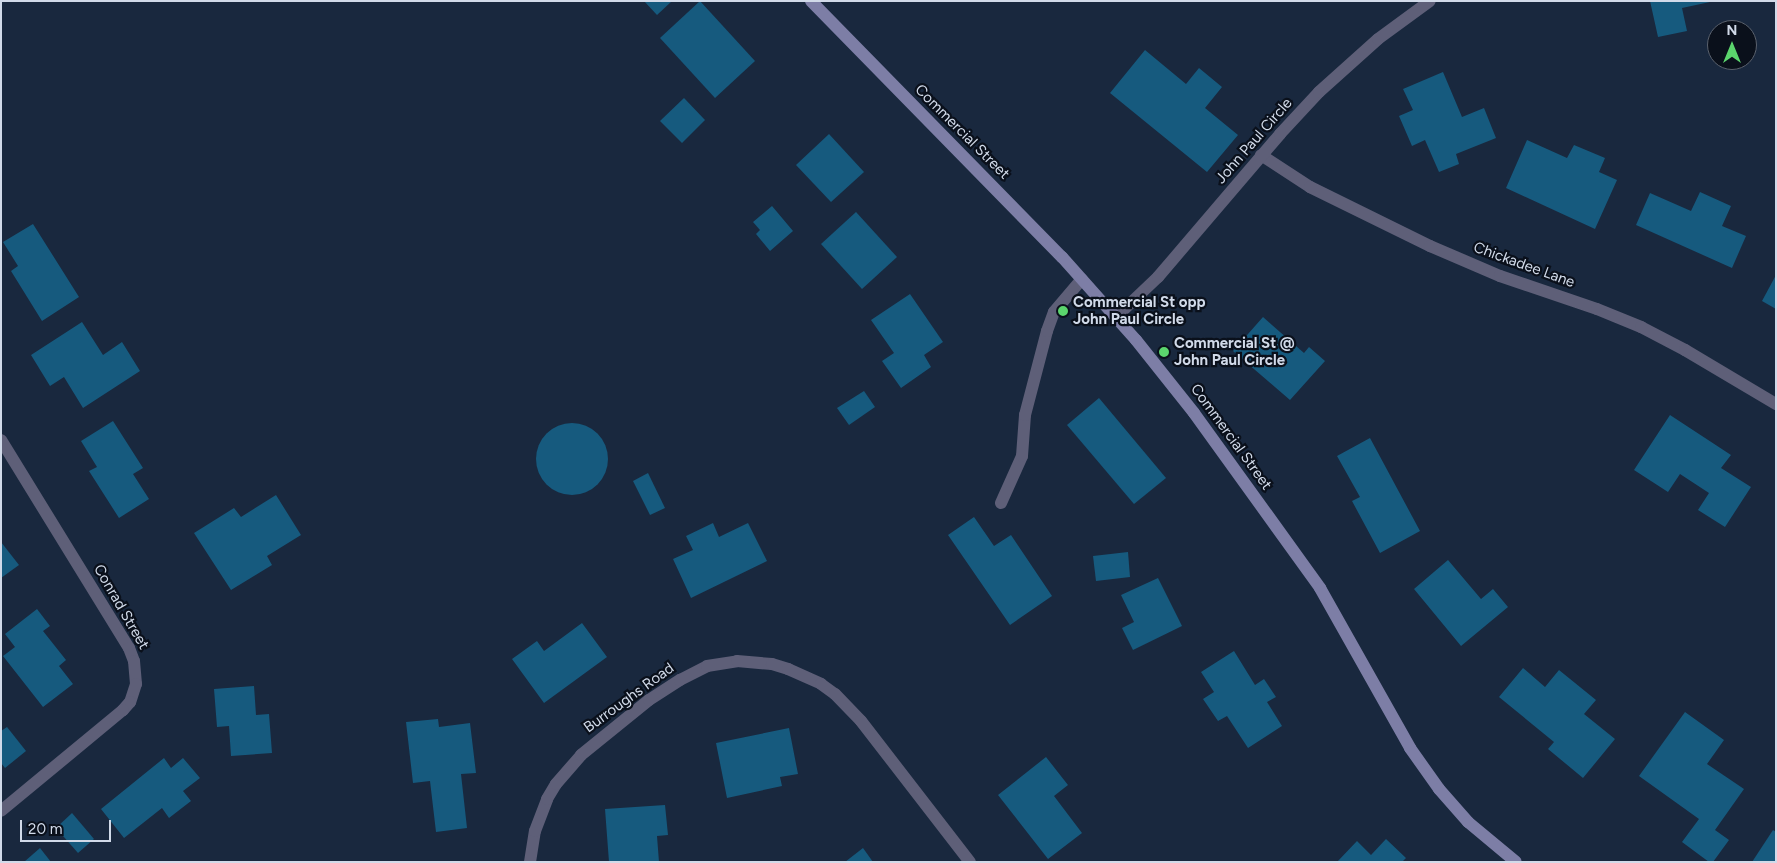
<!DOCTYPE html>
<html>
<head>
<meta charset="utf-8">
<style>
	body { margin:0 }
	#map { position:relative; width:1777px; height:863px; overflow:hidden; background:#19283e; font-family:Figtree,sans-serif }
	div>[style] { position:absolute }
	.building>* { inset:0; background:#165a7e }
	.round { border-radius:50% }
	.service>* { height:12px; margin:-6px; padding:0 6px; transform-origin:6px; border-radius:6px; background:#5e5f78 }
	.minor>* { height:12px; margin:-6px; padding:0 6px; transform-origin:6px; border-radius:6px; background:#5e5f78 }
	.secondary>* { height:12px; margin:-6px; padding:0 6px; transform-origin:6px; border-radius:6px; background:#7d7ea6 }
	.dots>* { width:14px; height:14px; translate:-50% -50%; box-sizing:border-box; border:2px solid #0a101b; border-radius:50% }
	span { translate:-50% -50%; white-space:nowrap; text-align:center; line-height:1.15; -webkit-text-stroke:4.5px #0a101b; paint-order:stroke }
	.street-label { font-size:15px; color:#d1dae9 }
	.poi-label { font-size:15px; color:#d1dae9; font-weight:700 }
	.left { translate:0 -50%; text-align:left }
	.frame { position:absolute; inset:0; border:2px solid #d1dae9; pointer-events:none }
	.north { position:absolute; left:1707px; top:20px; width:50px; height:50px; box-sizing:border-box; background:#0a101b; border:1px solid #5a616d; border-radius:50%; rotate:0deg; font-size:14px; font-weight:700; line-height:20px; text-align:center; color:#d1dae9 }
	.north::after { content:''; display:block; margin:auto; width:18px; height:22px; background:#5bd56d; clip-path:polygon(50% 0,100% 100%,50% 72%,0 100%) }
	.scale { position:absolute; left:20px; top:820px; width:91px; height:22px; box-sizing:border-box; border:2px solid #d1dae9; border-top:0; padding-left:6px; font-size:15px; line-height:18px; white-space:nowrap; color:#d1dae9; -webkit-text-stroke:4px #0a101b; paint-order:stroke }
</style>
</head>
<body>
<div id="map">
	<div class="building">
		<i style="clip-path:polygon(644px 1px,672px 1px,657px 15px)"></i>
		<i style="clip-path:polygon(700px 1px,755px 61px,715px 98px,660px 38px)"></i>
		<i style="clip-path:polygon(1650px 1px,1710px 1px,1710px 2px,1682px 8px,1687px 31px,1658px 37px)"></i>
		<i style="clip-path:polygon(1145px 50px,1186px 84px,1199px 68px,1222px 87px,1205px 108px,1238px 135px,1207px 172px,1110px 93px)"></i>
		<i style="clip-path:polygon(1443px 72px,1462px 117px,1484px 108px,1496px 138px,1456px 154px,1459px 164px,1439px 172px,1425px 140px,1412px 146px,1399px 116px,1413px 110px,1403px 89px)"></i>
		<i style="clip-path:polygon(684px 98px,705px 120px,682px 143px,660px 121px)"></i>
		<i style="clip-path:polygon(829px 134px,864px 172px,831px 202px,796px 165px)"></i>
		<i style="clip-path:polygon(1527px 140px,1567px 158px,1574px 145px,1605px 158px,1599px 172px,1617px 180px,1595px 229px,1506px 188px)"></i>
		<i style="clip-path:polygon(1700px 192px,1731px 206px,1722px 226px,1746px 236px,1732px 268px,1636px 225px,1650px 193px,1691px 211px)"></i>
		<i style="clip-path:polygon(772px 206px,793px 231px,770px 251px,756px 234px,760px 230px,753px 222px)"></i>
		<i style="clip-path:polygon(856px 212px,897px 257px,862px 289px,821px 244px)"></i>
		<i style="clip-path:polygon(33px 224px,79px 297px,42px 321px,11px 271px,18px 266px,3px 242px)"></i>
		<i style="clip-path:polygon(1776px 275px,1776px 309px,1762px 301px)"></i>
		<i style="clip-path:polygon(910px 294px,943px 342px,924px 355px,931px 367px,901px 388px,882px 361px,894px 353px,871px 320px)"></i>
		<i style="clip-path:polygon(1263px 317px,1304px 353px,1309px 347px,1325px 361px,1290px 400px,1233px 351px)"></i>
		<i style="clip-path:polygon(82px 322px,103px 355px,122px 342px,140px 371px,83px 408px,64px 377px,50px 386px,31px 355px)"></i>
		<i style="clip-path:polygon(864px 391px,875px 407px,849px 425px,837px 408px)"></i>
		<i style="clip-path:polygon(1099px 398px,1166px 478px,1134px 504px,1067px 425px)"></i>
		<i style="clip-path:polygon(1670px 415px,1731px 455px,1721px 468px,1751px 487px,1725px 527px,1698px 510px,1709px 493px,1680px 474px,1668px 492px,1634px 470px)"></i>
		<i style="clip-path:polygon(113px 421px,143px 468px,133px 474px,149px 499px,119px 518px,89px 471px,97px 467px,81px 441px)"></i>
		<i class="round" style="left:536px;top:423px;width:72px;height:72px"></i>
		<i style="clip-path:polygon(1370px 438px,1420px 531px,1380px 553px,1352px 501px,1360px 497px,1337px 456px)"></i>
		<i style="clip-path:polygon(648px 473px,665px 508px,650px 515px,633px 481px)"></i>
		<i style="clip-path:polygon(276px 495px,301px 535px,267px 556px,272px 565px,231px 590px,194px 533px,234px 508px,241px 517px)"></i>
		<i style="clip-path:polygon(974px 517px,994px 546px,1011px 535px,1052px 596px,1010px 625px,948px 535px)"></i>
		<i style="clip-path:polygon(713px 523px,719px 537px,748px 523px,767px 561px,691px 598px,673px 559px,693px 550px,686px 536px)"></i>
		<i style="clip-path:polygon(1px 542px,19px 565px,1px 578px)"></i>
		<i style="clip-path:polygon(1128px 552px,1130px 577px,1096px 581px,1093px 556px)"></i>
		<i style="clip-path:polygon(1448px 560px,1481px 599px,1493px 589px,1508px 607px,1461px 646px,1414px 589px)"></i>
		<i style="clip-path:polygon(1158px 578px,1182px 626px,1133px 650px,1122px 628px,1134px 622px,1121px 595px)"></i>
		<i style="clip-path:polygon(37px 609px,50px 626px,43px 631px,66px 660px,59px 666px,73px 684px,43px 707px,3px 656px,15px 647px,5px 634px)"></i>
		<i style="clip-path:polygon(582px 623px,607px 657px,544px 703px,512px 659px,537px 641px,544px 651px)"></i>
		<i style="clip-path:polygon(1234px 651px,1255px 685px,1264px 679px,1276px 697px,1267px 702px,1282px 726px,1248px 748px,1227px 716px,1218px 721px,1203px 699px,1214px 692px,1201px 672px)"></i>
		<i style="clip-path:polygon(1523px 668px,1545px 687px,1559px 670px,1596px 700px,1584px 714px,1615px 739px,1583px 778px,1548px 749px,1554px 742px,1499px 697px)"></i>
		<i style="clip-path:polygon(254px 686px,256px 715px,269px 714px,272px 753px,231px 756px,229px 726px,217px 727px,214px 689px)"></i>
		<i style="clip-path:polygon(1685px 712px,1724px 740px,1707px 764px,1744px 789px,1715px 830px,1729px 840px,1713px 862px,1709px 862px,1682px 842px,1699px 819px,1639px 776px)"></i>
		<i style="clip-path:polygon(438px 719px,439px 727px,470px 723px,476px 773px,461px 774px,467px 828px,436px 832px,430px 781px,413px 783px,406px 722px)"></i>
		<i style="clip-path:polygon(7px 727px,26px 751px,5px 768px,1px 763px,1px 731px)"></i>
		<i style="clip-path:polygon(789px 728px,798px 774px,780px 777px,782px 786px,727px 798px,716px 743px)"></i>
		<i style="clip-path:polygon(1046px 757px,1068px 785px,1054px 796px,1082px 833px,1048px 859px,998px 795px)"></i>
		<i style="clip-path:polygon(164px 758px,171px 768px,183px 758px,200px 778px,183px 791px,191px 801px,169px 818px,162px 808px,124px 838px,101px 809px)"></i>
		<i style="clip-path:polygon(665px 805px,668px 835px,657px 836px,659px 862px,609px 862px,605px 809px)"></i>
		<i style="clip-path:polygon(72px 813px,94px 839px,78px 853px,56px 828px)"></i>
		<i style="clip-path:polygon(1773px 830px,1776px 832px,1776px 862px,1752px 862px)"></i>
		<i style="clip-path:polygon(1386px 839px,1406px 858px,1402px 862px,1337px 862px,1357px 841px,1371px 855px)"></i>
		<i style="clip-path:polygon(40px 848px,51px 862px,24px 862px)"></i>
		<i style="clip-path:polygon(863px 848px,873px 862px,845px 862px)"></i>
	</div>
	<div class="service">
		<i style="left:1001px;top:503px;width:51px;rotate:-65.9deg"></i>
		<i style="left:1022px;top:456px;width:41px;rotate:-85.8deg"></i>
		<i style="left:1025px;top:415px;width:87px;rotate:-75.3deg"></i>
		<i style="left:1047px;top:331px;width:20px;rotate:-70deg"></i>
		<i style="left:1054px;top:312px;width:43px;rotate:-49.7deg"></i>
	</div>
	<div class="minor">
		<i style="left:1261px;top:155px;width:59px;rotate:33.1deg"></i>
		<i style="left:1310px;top:187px;width:134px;rotate:26.2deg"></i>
		<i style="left:1430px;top:246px;width:76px;rotate:23.2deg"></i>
		<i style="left:1500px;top:276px;width:102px;rotate:18.8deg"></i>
		<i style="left:1597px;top:309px;width:48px;rotate:22.2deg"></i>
		<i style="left:1641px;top:327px;width:50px;rotate:27.6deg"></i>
		<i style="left:1685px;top:350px;width:106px;rotate:30.7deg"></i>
		<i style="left:1116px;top:317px;width:58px;rotate:-43.6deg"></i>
		<i style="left:1158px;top:277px;width:188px;rotate:-49.5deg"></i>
		<i style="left:1280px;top:134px;width:57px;rotate:-47.1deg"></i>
		<i style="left:1319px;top:92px;width:79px;rotate:-41.9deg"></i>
		<i style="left:1378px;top:39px;width:64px;rotate:-36.2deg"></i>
		<i style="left:1px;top:440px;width:244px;rotate:58.4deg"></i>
		<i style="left:129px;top:648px;width:14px;rotate:69deg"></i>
		<i style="left:134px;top:661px;width:23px;rotate:85deg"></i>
		<i style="left:136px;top:684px;width:19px;rotate:108deg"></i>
		<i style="left:130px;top:702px;width:11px;rotate:131deg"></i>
		<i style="left:123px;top:710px;width:158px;rotate:140.4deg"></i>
		<i style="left:530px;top:862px;width:31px;rotate:-81deg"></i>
		<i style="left:535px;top:831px;width:34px;rotate:-69deg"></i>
		<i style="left:547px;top:799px;width:17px;rotate:-59deg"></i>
		<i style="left:556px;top:784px;width:38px;rotate:-49deg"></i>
		<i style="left:581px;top:755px;width:87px;rotate:-39deg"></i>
		<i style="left:649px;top:700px;width:37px;rotate:-33deg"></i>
		<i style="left:680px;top:680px;width:30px;rotate:-27deg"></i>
		<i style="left:707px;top:666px;width:30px;rotate:-9deg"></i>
		<i style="left:737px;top:661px;width:35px;rotate:5deg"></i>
		<i style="left:772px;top:664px;width:17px;rotate:17deg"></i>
		<i style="left:788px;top:669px;width:36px;rotate:24deg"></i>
		<i style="left:821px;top:684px;width:17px;rotate:36deg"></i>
		<i style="left:835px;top:694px;width:37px;rotate:46deg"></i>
		<i style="left:861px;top:721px;width:178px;rotate:52.3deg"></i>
	</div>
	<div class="secondary">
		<i style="left:811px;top:1px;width:359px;rotate:45.6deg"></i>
		<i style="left:1062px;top:257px;width:111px;rotate:48.3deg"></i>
		<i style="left:1136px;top:340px;width:93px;rotate:51.5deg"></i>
		<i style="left:1194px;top:413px;width:216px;rotate:54.2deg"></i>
		<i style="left:1320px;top:588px;width:184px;rotate:60.6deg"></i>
		<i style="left:1410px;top:748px;width:50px;rotate:54.7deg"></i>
		<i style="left:1439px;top:789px;width:44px;rotate:48.7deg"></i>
		<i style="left:1468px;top:822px;width:62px;rotate:39.8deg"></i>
	</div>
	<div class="dots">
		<i style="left:1063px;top:311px;background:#5bd56d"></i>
		<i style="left:1164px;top:352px;background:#5bd56d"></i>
	</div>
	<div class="street-label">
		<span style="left:962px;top:132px;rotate:45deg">Commercial Street</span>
		<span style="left:1254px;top:141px;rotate:-49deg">John Paul Circle</span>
		<span style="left:1524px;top:265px;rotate:20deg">Chickadee Lane</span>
		<span style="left:1231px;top:437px;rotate:54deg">Commercial Street</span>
		<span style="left:121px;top:607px;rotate:60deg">Conrad Street</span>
		<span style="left:629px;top:698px;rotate:-36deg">Burroughs Road</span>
	</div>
	<div class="poi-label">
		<span class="left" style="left:1073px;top:311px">Commercial St opp<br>John Paul Circle</span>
		<span class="left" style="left:1174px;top:352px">Commercial St @<br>John Paul Circle</span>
	</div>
	<div class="frame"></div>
	<div class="north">N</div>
	<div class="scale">20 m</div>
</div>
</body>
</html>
